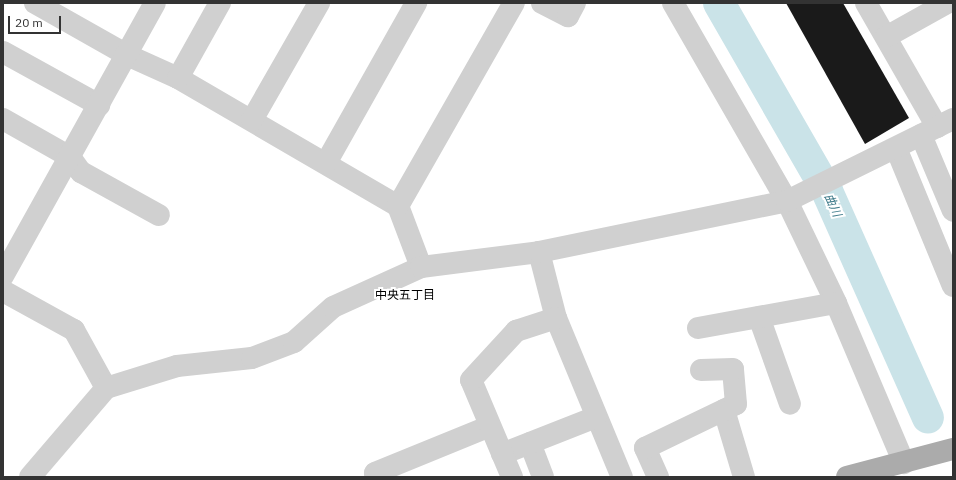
<!DOCTYPE html>
<html>
<head>
<meta charset="utf-8">
<style>
	body { margin:0 }
	#map { position:relative; width:956px; height:480px; overflow:hidden; background:#fff; font-family:"IBM Plex Sans","Noto Sans JP",sans-serif }
	div>[style] { position:absolute }
	.river>* { height:32px; margin:-16px; padding:0 16px; transform-origin:16px; border-radius:16px; background:#cae3e8 }
	.building>* { inset:0; background:#1a1a1a }
	.minor>* { height:22px; margin:-11px; padding:0 11px; transform-origin:11px; border-radius:11px; background:#d0d0d0 }
	.major>* { height:22px; margin:-11px; padding:0 11px; transform-origin:11px; border-radius:11px; background:#ababab }
	span { translate:-50% -50%; white-space:nowrap; text-align:center; line-height:1.15; -webkit-text-stroke:4px #fff; paint-order:stroke }
	.water-label { font-size:12px; color:#417c8b; font-style:italic }
	.neighbourhood-label { font-size:12px; color:#000 }
	.frame { position:absolute; inset:0; border:4px solid #333; pointer-events:none }
	.scale { position:absolute; left:8px; top:16px; width:53px; height:18px; box-sizing:border-box; border:2px solid #333; border-top:0; padding-left:5px; font-size:12px; line-height:14px; white-space:nowrap; color:#333; -webkit-text-stroke:3px #fff; paint-order:stroke }
</style>
</head>
<body>
<div id="map">
	<div class="river">
		<i style="left:719px;top:3px;width:217px;rotate:60.1deg"></i>
		<i style="left:827px;top:191px;width:248px;rotate:66deg"></i>
	</div>
	<div class="building">
		<i style="clip-path:polygon(786px 3px,843px 3px,909px 118px,865px 144px)"></i>
	</div>
	<div class="minor">
		<i style="left:35px;top:3px;width:106px;rotate:29.5deg"></i>
		<i style="left:127px;top:55px;width:56px;rotate:24.3deg"></i>
		<i style="left:178px;top:78px;width:255px;rotate:30.2deg"></i>
		<i style="left:398px;top:206px;width:65px;rotate:69.3deg"></i>
		<i style="left:542px;top:3px;width:29px;rotate:27deg"></i>
		<i style="left:568px;top:16px;width:15px;rotate:-62deg"></i>
		<i style="left:673px;top:3px;width:228px;rotate:60.1deg"></i>
		<i style="left:787px;top:201px;width:113px;rotate:64.3deg"></i>
		<i style="left:836px;top:303px;width:174px;rotate:67deg"></i>
		<i style="left:866px;top:3px;width:143px;rotate:60.2deg"></i>
		<i style="left:886px;top:37px;width:70px;rotate:-29.1deg"></i>
		<i style="left:3px;top:52px;width:110px;rotate:28.9deg"></i>
		<i style="left:178px;top:78px;width:86px;rotate:-60.8deg"></i>
		<i style="left:3px;top:119px;width:77px;rotate:29.6deg"></i>
		<i style="left:70px;top:157px;width:19px;rotate:54deg"></i>
		<i style="left:81px;top:172px;width:89px;rotate:28.9deg"></i>
		<i style="left:252px;top:120px;width:135px;rotate:-60.2deg"></i>
		<i style="left:921px;top:135px;width:82px;rotate:67.2deg"></i>
		<i style="left:896px;top:148px;width:149px;rotate:67.6deg"></i>
		<i style="left:326px;top:163px;width:184px;rotate:-60.6deg"></i>
		<i style="left:398px;top:206px;width:234px;rotate:-60.3deg"></i>
		<i style="left:539px;top:252px;width:68px;rotate:75.6deg"></i>
		<i style="left:556px;top:318px;width:172px;rotate:67.5deg"></i>
		<i style="left:3px;top:276px;width:312px;rotate:-60.9deg"></i>
		<i style="left:3px;top:291px;width:81px;rotate:28.8deg"></i>
		<i style="left:74px;top:330px;width:66px;rotate:61.1deg"></i>
		<i style="left:759px;top:317px;width:92px;rotate:70.4deg"></i>
		<i style="left:698px;top:328px;width:140px;rotate:-10.3deg"></i>
		<i style="left:724px;top:410px;width:70px;rotate:73.4deg"></i>
		<i style="left:530px;top:443px;width:36px;rotate:69deg"></i>
		<i style="left:502px;top:454px;width:101px;rotate:-21.5deg"></i>
		<i style="left:30px;top:477px;width:117px;rotate:-49.5deg"></i>
		<i style="left:106px;top:388px;width:74px;rotate:-17.2deg"></i>
		<i style="left:177px;top:366px;width:75px;rotate:-6.1deg"></i>
		<i style="left:252px;top:358px;width:45px;rotate:-20.9deg"></i>
		<i style="left:294px;top:342px;width:52px;rotate:-41.9deg"></i>
		<i style="left:333px;top:307px;width:97px;rotate:-24.4deg"></i>
		<i style="left:421px;top:267px;width:119px;rotate:-7.2deg"></i>
		<i style="left:539px;top:252px;width:253px;rotate:-11.6deg"></i>
		<i style="left:787px;top:201px;width:185px;rotate:-26.3deg"></i>
		<i style="left:376px;top:477px;width:4px;rotate:-104deg"></i>
		<i style="left:375px;top:473px;width:124px;rotate:-22.2deg"></i>
		<i style="left:512px;top:477px;width:105px;rotate:-112.9deg"></i>
		<i style="left:471px;top:380px;width:67px;rotate:-47.4deg"></i>
		<i style="left:516px;top:331px;width:42px;rotate:-18deg"></i>
		<i style="left:658px;top:477px;width:32px;rotate:-114deg"></i>
		<i style="left:645px;top:448px;width:101px;rotate:-25.8deg"></i>
		<i style="left:736px;top:404px;width:35px;rotate:-95deg"></i>
		<i style="left:733px;top:369px;width:32px;rotate:178deg"></i>
	</div>
	<div class="major">
		<i style="left:847px;top:477px;width:110px;rotate:-14.8deg"></i>
	</div>
	<div class="water-label">
		<span style="left:833px;top:205px;rotate:66deg">曲川</span>
	</div>
	<div class="neighbourhood-label">
		<span style="left:405px;top:295px">中央五丁目</span>
	</div>
	<div class="frame"></div>
	<div class="scale">20 m</div>
</div>
</body>
</html>
